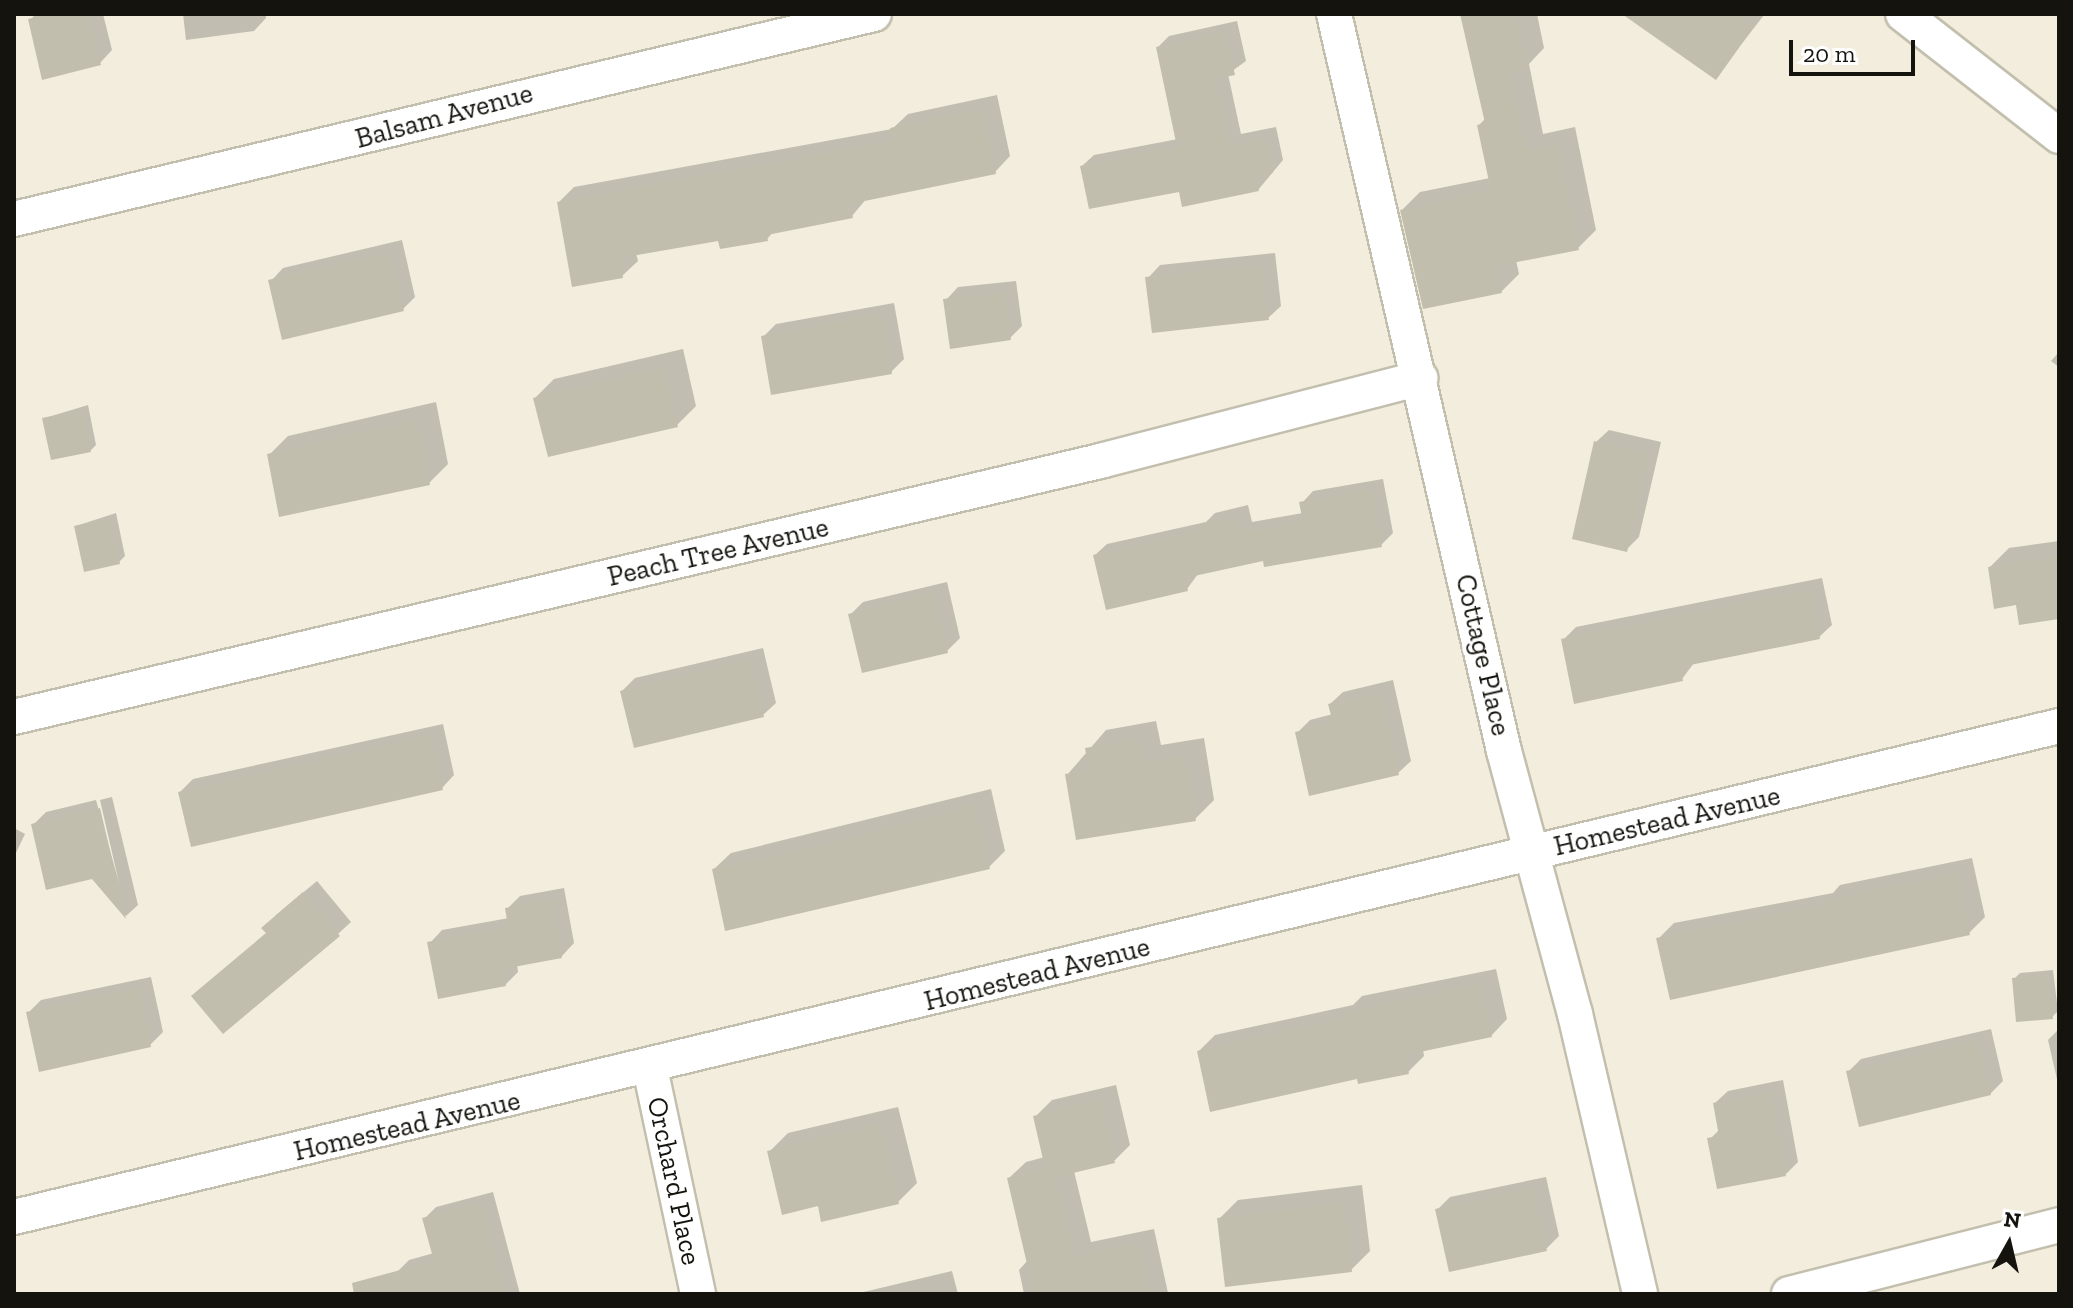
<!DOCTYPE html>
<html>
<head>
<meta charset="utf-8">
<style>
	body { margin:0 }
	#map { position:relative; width:2073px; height:1308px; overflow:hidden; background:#f2eddc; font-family:"Zilla Slab",serif }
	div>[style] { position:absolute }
	.shadow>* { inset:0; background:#0003 }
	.building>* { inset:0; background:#c2bead }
	.roads { filter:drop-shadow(2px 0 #c3bfae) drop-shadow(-2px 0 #c3bfae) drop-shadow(0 2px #c3bfae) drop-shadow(0 -2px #c3bfae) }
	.minor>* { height:34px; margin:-17px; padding:0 17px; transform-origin:17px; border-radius:17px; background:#fff }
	span { translate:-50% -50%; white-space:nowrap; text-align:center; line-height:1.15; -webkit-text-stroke:8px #fff; paint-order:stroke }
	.street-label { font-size:28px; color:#14130d }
	.frame { position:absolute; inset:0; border:16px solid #14130d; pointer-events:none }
	.north { position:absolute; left:1969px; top:1204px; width:80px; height:80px; -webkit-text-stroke:6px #fff; paint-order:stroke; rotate:8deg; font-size:22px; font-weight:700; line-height:32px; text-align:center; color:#14130d }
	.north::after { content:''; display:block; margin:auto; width:28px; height:36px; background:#14130d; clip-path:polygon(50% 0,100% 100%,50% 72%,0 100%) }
	.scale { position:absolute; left:1789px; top:40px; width:126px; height:36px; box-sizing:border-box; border:4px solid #14130d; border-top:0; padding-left:10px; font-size:24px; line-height:28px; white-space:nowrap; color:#14130d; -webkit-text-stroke:6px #fff; paint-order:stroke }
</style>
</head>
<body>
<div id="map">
	<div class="shadow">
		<i style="clip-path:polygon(36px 14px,103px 14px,112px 50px,100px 63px,30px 20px)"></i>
		<i style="clip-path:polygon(183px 14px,266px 14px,266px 18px,254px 31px,186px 40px)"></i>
		<i style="clip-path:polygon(1462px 14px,1537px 14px,1544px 48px,1529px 64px,1543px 134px,1575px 127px,1596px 230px,1578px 248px,1516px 260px,1519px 274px,1501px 292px,1402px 210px,1420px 192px,1490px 178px,1479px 125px,1486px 118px)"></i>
		<i style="clip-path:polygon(1648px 14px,1763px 14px,1764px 15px,1715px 78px)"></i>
		<i style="clip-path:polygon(1237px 21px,1246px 61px,1228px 74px,1241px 134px,1276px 127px,1283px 160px,1258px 190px,1180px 189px,1082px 166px,1094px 155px,1178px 139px,1158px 47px,1169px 36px)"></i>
		<i style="clip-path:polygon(997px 95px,1010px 156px,995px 172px,867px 198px,852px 216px,774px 231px,767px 239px,720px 238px,636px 253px,638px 261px,622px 276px,559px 202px,574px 187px,892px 129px,908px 114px)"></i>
		<i style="clip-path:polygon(402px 240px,415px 297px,403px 309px,271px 281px,283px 268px)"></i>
		<i style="clip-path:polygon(1275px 253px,1281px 306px,1268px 318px,1148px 278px,1160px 265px)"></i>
		<i style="clip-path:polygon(1016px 281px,1022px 326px,1010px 338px,946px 300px,958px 287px)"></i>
		<i style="clip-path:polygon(894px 303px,904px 359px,891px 372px,763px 337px,776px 324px)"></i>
		<i style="clip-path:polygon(683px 349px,696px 406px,677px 425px,535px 398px,554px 379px)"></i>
		<i style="clip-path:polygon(2059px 352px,2059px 367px,2051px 361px)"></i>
		<i style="clip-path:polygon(436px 402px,448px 464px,429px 483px,269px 455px,288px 436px)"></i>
		<i style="clip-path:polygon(88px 405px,96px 445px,90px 451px,45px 418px)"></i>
		<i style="clip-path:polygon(1609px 430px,1661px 442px,1639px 537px,1626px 550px,1596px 442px)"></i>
		<i style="clip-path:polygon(1383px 479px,1393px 533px,1381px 545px,1264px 559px,1198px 574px,1187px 589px,1095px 555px,1107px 544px,1206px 522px,1215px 513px,1248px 505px,1252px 522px,1303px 513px,1302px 503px,1313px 491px)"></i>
		<i style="clip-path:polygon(116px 513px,125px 556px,119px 562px,76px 526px)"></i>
		<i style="clip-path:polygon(2059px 541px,2059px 617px,2018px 603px,1990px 567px,2009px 548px)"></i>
		<i style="clip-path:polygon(1822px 578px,1832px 625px,1819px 637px,1694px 663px,1682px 679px,1563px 640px,1576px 627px)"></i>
		<i style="clip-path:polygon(947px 582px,960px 638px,947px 651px,851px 614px,863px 602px)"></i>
		<i style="clip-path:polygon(763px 648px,776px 703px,763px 715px,622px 691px,635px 678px)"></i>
		<i style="clip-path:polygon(1393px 680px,1411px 761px,1398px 773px,1297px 733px,1310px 720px,1333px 714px,1330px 704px,1343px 692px)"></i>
		<i style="clip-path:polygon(1156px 721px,1161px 745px,1204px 738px,1214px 800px,1195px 819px,1067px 775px,1106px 730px)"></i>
		<i style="clip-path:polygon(443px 724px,454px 775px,442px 788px,180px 792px,193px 779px)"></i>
		<i style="clip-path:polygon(991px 789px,1005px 851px,989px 867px,714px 869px,731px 853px)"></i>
		<i style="clip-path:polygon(112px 797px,138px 905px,126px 916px,93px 877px,33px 825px,46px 812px,96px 800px,119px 883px,100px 800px)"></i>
		<i style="clip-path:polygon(14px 828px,25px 834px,14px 857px)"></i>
		<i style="clip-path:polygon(1972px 858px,1985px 917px,1969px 933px,1658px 939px,1674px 923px,1833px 893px,1840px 885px)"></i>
		<i style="clip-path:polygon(317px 881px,351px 922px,338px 934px,268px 932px,276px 915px)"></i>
		<i style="clip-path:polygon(564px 888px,574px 943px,562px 956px,517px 964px,518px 972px,505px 985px,430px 943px,442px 930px,509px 918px,507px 909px,520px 896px)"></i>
		<i style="clip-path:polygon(1496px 969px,1507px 1019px,1491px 1036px,1423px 1049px,1424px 1056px,1408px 1072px,1359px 1077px,1199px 1051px,1215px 1035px,1353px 1005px,1362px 996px)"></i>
		<i style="clip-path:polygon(2053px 970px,2058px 1011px,2052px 1017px,2014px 979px,2020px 973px)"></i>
		<i style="clip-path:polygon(151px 977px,163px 1032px,150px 1045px,28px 1013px,41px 1000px)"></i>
		<i style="clip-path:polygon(1991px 1029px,2003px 1081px,1990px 1094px,1848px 1072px,1861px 1059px)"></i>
		<i style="clip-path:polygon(2059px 1029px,2059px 1088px,2048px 1040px)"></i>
		<i style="clip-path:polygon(1783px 1080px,1798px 1162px,1786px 1174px,1710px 1139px,1720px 1129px,1715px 1103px,1728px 1091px)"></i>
		<i style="clip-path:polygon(1116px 1085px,1130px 1145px,1114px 1161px,1074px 1171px,1091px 1242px,1154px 1229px,1168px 1293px,1024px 1294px,1019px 1270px,1028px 1260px,1009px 1178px,1026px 1162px,1045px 1157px,1035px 1117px,1052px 1100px)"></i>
		<i style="clip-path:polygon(898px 1107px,917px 1183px,898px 1202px,819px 1204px,769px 1152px,788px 1133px)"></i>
		<i style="clip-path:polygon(1546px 1177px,1559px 1236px,1546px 1249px,1437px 1210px,1450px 1197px)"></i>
		<i style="clip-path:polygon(1362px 1185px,1370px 1251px,1351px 1270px,1219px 1219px,1238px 1200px)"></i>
		<i style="clip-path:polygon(493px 1192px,520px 1294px,398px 1294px,397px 1272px,409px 1260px,434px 1253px,424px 1219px,436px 1207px)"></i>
		<i style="clip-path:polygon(952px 1271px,958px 1294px,855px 1294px)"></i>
	</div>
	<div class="building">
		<i style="clip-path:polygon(49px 14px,88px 14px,101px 65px,42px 80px,28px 19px)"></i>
		<i style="clip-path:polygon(1460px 14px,1515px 14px,1528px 68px,1509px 72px,1526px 151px,1557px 144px,1579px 250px,1497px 266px,1502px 293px,1423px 309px,1400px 210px,1491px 191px,1477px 125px,1485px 123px)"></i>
		<i style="clip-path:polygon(1622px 14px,1733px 14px,1753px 28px,1716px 80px)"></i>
		<i style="clip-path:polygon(1225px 32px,1235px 75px,1215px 79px,1230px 145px,1265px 138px,1273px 173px,1255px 177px,1259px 191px,1182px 207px,1179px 192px,1089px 209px,1080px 166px,1177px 147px,1156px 47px)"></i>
		<i style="clip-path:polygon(982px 109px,996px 174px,850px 204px,853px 218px,767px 235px,768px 241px,720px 249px,718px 241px,620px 258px,623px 278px,572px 287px,557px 202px,893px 141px,890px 128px)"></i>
		<i style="clip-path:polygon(389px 252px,404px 311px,282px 340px,268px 280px)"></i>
		<i style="clip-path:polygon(1263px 265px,1269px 320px,1152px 333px,1145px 277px)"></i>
		<i style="clip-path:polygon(1004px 293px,1011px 340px,950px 349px,943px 299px)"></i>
		<i style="clip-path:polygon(882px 314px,892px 374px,771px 395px,761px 336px)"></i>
		<i style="clip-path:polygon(664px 367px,678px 427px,548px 457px,533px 398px)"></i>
		<i style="clip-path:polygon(82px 410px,91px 452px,51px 460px,42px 418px)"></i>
		<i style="clip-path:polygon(417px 420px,430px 485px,279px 517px,267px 454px)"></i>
		<i style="clip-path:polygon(1594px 441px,1649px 454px,1627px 552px,1572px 539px)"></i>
		<i style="clip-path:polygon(1371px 489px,1382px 547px,1264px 567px,1263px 561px,1185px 578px,1188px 591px,1106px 610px,1093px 555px,1203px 530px,1201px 524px,1237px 516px,1241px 532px,1303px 522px,1299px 502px)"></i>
		<i style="clip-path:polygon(110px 518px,120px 564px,84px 572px,74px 526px)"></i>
		<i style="clip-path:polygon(2059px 556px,2059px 619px,2019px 625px,2016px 605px,1994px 609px,1988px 567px)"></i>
		<i style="clip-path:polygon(1810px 589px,1820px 639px,1680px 667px,1683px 681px,1574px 704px,1561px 639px)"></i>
		<i style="clip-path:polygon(934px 593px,948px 653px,862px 673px,848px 614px)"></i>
		<i style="clip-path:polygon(750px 660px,764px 717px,634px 748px,620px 691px)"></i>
		<i style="clip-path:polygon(1380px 692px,1399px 775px,1309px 796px,1295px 732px,1333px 723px,1328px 704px)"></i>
		<i style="clip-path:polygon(431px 735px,443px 790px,191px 847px,178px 792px)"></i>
		<i style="clip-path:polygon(1138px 739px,1142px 763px,1185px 756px,1196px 821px,1076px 840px,1065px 774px,1089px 771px,1085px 748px)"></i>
		<i style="clip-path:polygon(975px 804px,990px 869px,725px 931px,712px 869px,838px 842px)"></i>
		<i style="clip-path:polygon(100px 808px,126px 919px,92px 879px,46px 890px,31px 824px)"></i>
		<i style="clip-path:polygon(1957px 873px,1970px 935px,1670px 1000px,1656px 938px,1823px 906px,1822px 901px)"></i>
		<i style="clip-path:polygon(303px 892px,340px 936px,223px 1034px,191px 996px,266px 933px,261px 928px)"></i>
		<i style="clip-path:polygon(552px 900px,562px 958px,503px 969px,506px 986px,438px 999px,427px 942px,508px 927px,505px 908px)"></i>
		<i style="clip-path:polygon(2048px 975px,2053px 1019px,2016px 1022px,2012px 978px)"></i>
		<i style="clip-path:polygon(1480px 984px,1492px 1037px,1405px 1055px,1409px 1074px,1358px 1084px,1357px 1079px,1210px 1112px,1197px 1051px,1345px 1018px,1343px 1012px)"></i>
		<i style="clip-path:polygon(139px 988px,151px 1047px,39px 1072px,26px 1012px)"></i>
		<i style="clip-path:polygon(1978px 1040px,1991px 1095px,1859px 1127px,1846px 1071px)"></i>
		<i style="clip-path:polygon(1771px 1092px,1786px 1176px,1717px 1189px,1707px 1138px,1719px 1136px,1713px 1103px)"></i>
		<i style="clip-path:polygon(1100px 1100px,1115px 1163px,1056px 1177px,1075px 1257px,1138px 1244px,1149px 1294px,1034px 1294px,1007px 1178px,1045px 1168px,1033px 1116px)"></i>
		<i style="clip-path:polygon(880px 1124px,899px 1204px,821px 1222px,818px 1206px,782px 1215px,767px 1151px)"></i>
		<i style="clip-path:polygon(1533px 1188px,1547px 1251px,1449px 1272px,1435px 1209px)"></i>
		<i style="clip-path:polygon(481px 1203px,505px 1294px,354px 1294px,352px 1283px,434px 1261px,422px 1218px)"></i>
		<i style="clip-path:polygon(1344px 1203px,1352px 1272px,1225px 1287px,1217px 1218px)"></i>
	</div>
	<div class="roads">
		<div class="minor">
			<i style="left:1334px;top:14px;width:756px;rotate:77.01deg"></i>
			<i style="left:1504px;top:751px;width:272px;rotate:74.9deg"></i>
			<i style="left:1575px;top:1014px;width:287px;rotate:76.9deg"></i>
			<i style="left:1903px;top:14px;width:198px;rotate:38deg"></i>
			<i style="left:14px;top:219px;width:884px;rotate:-13.41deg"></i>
			<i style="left:14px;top:717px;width:1116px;rotate:-13.26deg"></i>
			<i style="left:1100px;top:461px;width:331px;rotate:-14.5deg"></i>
			<i style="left:650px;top:1068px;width:231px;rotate:78deg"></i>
			<i style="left:14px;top:1217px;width:2103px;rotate:-13.5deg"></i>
			<i style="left:1789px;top:1294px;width:279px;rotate:-14.3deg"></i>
		</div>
	</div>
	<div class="street-label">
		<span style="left:444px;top:116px;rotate:-15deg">Balsam Avenue</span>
		<span style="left:718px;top:552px;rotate:-13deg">Peach Tree Avenue</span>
		<span style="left:1483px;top:655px;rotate:77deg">Cottage Place</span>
		<span style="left:1667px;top:821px;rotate:-13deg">Homestead Avenue</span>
		<span style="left:1037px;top:974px;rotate:-14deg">Homestead Avenue</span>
		<span style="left:407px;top:1126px;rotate:-13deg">Homestead Avenue</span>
		<span style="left:674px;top:1181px;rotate:78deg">Orchard Place</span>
	</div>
	<div class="frame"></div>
	<div class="north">N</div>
	<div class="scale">20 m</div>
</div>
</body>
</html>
